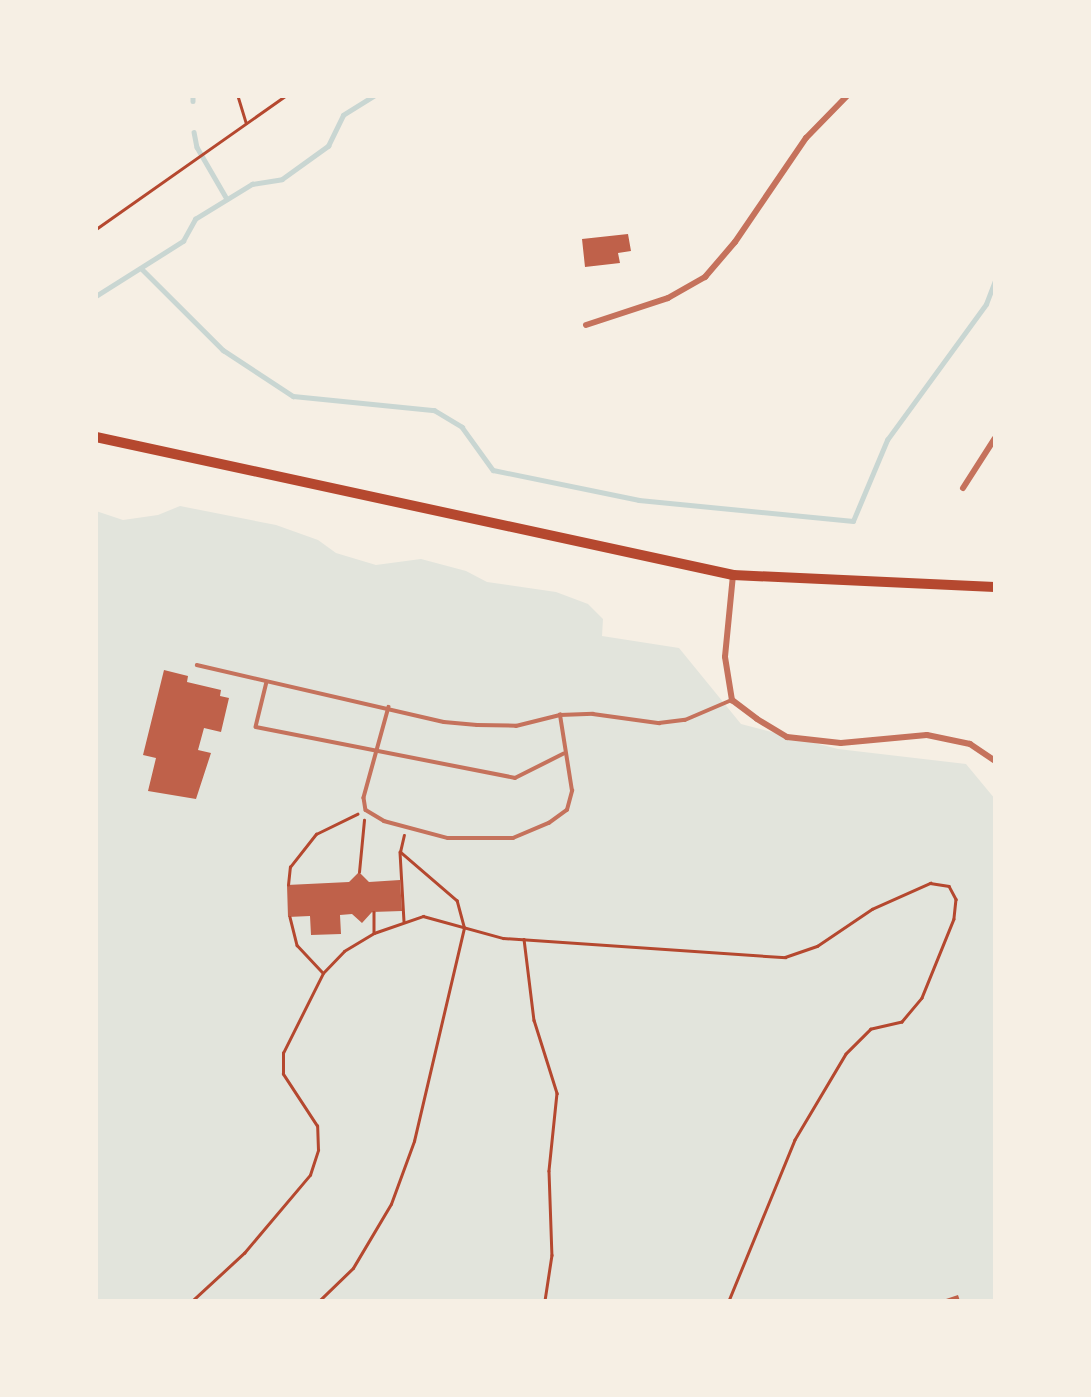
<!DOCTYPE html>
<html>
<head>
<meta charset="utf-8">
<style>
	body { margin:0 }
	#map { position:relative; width:1091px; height:1397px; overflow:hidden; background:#f6efe4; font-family:"IBM Plex Sans",sans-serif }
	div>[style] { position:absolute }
	.green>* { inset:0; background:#e2e4dc }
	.stream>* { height:4.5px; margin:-2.25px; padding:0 2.25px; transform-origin:2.25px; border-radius:2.25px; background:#c9d6d2 }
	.building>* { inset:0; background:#bf614a }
	.path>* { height:2.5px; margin:-1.25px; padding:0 1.25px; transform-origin:1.25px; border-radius:1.25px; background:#b5482f }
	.service>* { height:3.5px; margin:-1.75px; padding:0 1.75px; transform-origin:1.75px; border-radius:1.75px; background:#c5725c }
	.minor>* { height:6px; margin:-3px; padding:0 3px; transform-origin:3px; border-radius:3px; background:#c5725c }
	.primary>* { height:10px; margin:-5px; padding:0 5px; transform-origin:5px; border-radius:5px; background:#b5482f }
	span { translate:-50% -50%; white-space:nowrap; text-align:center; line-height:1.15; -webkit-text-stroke:7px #f6efe4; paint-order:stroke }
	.frame { position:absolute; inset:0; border:98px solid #f6efe4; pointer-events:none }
</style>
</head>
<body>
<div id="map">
	<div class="green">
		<i style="clip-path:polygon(180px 506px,276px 525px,318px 540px,336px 553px,376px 565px,421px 559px,466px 571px,487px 582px,556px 592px,588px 604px,603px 619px,602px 636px,679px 648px,741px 724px,838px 749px,966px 764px,995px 799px,995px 1301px,96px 1301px,96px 511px,123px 520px,158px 515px)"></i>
	</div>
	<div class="stream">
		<i style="left:193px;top:96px;width:5px;rotate:90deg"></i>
		<i style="left:194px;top:132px;width:15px;rotate:79deg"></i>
		<i style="left:197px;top:147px;width:60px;rotate:60deg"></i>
		<i style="left:142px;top:269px;width:115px;rotate:45deg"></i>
		<i style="left:223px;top:350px;width:84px;rotate:33.3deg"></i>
		<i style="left:293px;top:396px;width:142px;rotate:5.7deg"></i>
		<i style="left:434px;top:410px;width:33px;rotate:31deg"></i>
		<i style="left:462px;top:427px;width:53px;rotate:54.2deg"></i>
		<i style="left:493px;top:470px;width:149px;rotate:11.6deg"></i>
		<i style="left:639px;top:500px;width:215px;rotate:5.6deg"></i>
		<i style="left:853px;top:521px;width:88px;rotate:-67.2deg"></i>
		<i style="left:887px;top:440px;width:168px;rotate:-53.9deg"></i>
		<i style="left:986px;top:304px;width:25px;rotate:-69deg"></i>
		<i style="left:96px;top:296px;width:103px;rotate:-32.3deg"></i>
		<i style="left:183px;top:241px;width:25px;rotate:-61deg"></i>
		<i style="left:195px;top:219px;width:67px;rotate:-31.6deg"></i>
		<i style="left:252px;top:184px;width:30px;rotate:-9deg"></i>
		<i style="left:282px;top:179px;width:57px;rotate:-35.7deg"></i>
		<i style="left:328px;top:146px;width:34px;rotate:-64deg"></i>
		<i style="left:343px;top:115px;width:36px;rotate:-32deg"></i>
	</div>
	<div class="building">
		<i style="clip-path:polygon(628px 234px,631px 251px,618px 253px,620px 263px,585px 267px,582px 239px)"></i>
		<i style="clip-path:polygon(164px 670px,188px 676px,187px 682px,221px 690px,220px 696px,229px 698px,221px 732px,204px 728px,198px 750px,211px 753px,196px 799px,148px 791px,156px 758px,143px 755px)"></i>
		<i style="clip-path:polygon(359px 872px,369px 882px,400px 880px,402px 911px,372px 912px,362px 923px,352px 914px,340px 915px,341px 934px,311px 935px,310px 916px,288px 917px,287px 885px,349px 882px)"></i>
		<i style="clip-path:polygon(958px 1295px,960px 1301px,943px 1301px,943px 1300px)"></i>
	</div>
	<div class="path">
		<i style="left:238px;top:96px;width:28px;rotate:73deg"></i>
		<i style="left:96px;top:229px;width:231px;rotate:-35.1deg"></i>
		<i style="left:400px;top:852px;width:69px;rotate:86.7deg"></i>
		<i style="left:359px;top:872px;width:52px;rotate:-84.5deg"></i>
		<i style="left:288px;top:885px;width:18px;rotate:-84deg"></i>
		<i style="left:290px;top:867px;width:42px;rotate:-51.8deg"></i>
		<i style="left:316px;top:834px;width:46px;rotate:-26deg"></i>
		<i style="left:374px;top:912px;width:21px;rotate:90deg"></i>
		<i style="left:290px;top:917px;width:29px;rotate:76deg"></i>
		<i style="left:297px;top:945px;width:37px;rotate:47deg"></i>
		<i style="left:524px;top:939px;width:82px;rotate:83deg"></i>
		<i style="left:534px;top:1020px;width:77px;rotate:72.5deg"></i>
		<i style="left:557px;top:1093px;width:78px;rotate:95.9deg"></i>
		<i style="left:549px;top:1171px;width:84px;rotate:88deg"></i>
		<i style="left:552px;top:1255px;width:47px;rotate:98.7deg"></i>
		<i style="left:192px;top:1301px;width:71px;rotate:-42.7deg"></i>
		<i style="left:244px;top:1253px;width:102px;rotate:-49.8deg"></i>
		<i style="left:310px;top:1175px;width:26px;rotate:-72deg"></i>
		<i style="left:318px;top:1150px;width:24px;rotate:-92deg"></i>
		<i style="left:317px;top:1126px;width:62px;rotate:-123.2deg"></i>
		<i style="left:283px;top:1074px;width:21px;rotate:-90deg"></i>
		<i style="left:283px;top:1053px;width:89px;rotate:-63.4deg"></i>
		<i style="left:323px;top:973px;width:30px;rotate:-46deg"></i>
		<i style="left:344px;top:951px;width:35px;rotate:-31deg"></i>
		<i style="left:374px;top:933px;width:52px;rotate:-19.1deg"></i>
		<i style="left:423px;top:916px;width:83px;rotate:15.4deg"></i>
		<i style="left:503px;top:938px;width:283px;rotate:3.9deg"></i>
		<i style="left:785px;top:957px;width:34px;rotate:-19deg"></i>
		<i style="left:817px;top:946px;width:66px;rotate:-33.9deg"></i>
		<i style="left:872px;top:909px;width:64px;rotate:-24.1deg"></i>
		<i style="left:930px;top:883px;width:19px;rotate:9deg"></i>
		<i style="left:949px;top:886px;width:15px;rotate:62deg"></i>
		<i style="left:956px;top:899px;width:20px;rotate:96deg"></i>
		<i style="left:954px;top:919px;width:85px;rotate:112.1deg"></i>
		<i style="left:922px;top:998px;width:31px;rotate:130deg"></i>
		<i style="left:902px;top:1022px;width:32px;rotate:167deg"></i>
		<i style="left:871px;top:1029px;width:35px;rotate:135deg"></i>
		<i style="left:846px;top:1054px;width:100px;rotate:120.7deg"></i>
		<i style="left:795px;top:1140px;width:174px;rotate:112.3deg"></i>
		<i style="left:319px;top:1301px;width:47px;rotate:-44.1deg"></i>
		<i style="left:353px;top:1268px;width:74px;rotate:-59.3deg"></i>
		<i style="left:391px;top:1204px;width:67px;rotate:-69.9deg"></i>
		<i style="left:414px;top:1141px;width:219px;rotate:-76.8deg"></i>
		<i style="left:464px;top:928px;width:28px;rotate:-105deg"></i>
		<i style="left:457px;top:901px;width:75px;rotate:-139.3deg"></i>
		<i style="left:400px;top:852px;width:17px;rotate:-77deg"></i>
	</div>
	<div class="service">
		<i style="left:197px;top:665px;width:253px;rotate:13deg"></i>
		<i style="left:444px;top:722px;width:33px;rotate:5deg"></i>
		<i style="left:477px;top:725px;width:39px;rotate:1deg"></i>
		<i style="left:516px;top:726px;width:45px;rotate:-14deg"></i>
		<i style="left:560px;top:715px;width:33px;rotate:-2deg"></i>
		<i style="left:593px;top:714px;width:67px;rotate:7.8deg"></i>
		<i style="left:659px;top:723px;width:26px;rotate:-7deg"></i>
		<i style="left:685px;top:720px;width:51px;rotate:-23.1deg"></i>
		<i style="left:267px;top:682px;width:46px;rotate:103.7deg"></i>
		<i style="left:256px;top:727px;width:264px;rotate:11.1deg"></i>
		<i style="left:515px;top:778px;width:54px;rotate:-26.6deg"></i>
		<i style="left:389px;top:707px;width:94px;rotate:105.4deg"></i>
		<i style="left:364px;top:798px;width:12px;rotate:81deg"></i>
		<i style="left:366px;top:810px;width:21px;rotate:31deg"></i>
		<i style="left:384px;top:821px;width:66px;rotate:14.9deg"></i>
		<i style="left:448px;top:838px;width:65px"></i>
		<i style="left:513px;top:838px;width:39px;rotate:-23deg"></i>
		<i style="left:549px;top:823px;width:22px;rotate:-36deg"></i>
		<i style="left:567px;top:810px;width:20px;rotate:-75deg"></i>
		<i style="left:572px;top:791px;width:77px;rotate:-99deg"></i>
	</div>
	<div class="minor">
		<i style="left:586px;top:325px;width:86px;rotate:-18.2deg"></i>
		<i style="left:668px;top:298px;width:43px;rotate:-29.6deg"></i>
		<i style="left:705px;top:277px;width:46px;rotate:-49.4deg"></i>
		<i style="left:735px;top:242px;width:126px;rotate:-55.7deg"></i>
		<i style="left:806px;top:138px;width:59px;rotate:-45.7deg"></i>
		<i style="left:963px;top:488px;width:59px;rotate:-57.4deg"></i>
		<i style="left:733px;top:575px;width:82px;rotate:95.6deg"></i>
		<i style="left:725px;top:657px;width:44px;rotate:80.8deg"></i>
		<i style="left:732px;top:700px;width:31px;rotate:37deg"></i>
		<i style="left:757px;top:719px;width:35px;rotate:31deg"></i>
		<i style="left:787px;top:737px;width:54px;rotate:6.3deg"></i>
		<i style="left:841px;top:743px;width:86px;rotate:-5.3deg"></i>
		<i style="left:927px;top:735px;width:44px;rotate:11.8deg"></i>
		<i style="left:970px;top:744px;width:30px;rotate:34deg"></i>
	</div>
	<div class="primary">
		<i style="left:96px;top:437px;width:652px;rotate:12.22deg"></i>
		<i style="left:733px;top:575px;width:262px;rotate:2.6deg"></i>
	</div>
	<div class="frame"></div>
</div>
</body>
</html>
